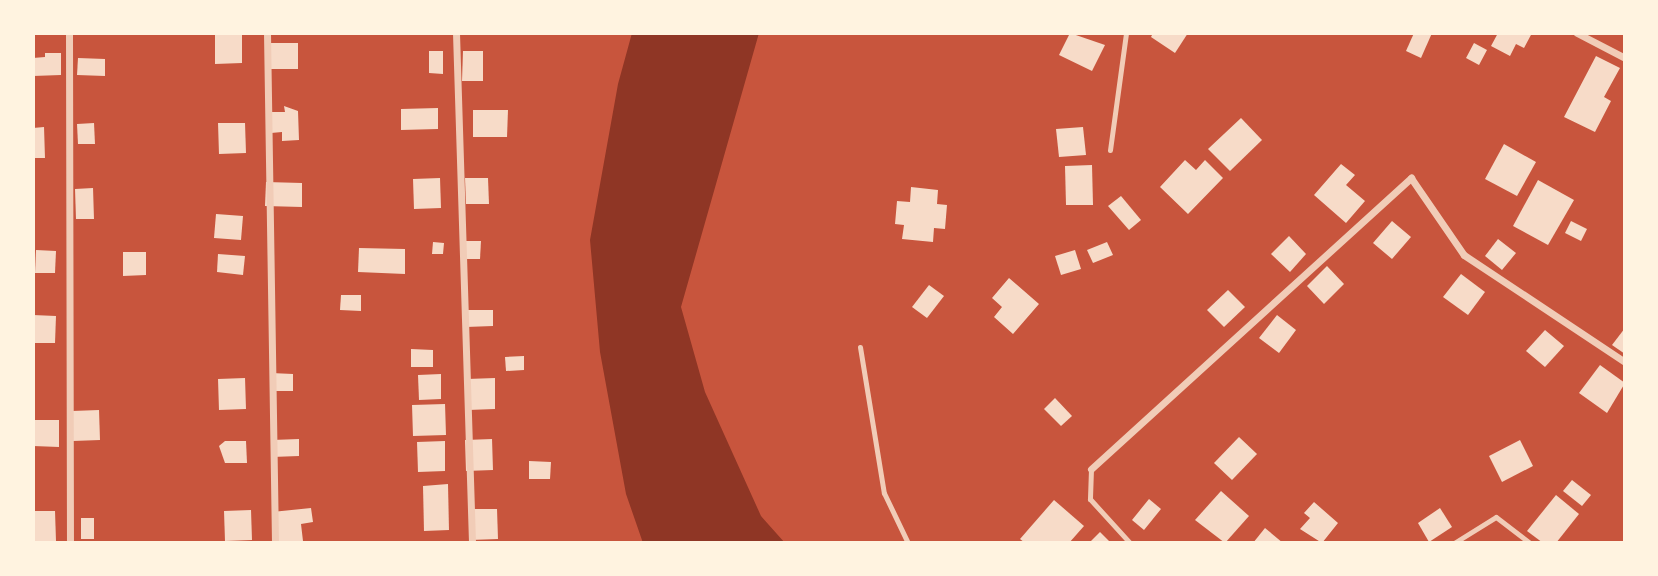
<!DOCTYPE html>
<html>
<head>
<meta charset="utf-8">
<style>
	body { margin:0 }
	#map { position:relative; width:1658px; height:576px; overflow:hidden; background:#c8553d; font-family:Overpass,sans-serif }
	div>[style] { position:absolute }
	.water>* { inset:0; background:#8f3625 }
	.building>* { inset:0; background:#f7dbc8 }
	.service>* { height:5px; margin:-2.5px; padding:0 2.5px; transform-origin:2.5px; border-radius:2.5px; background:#f1ccb7 }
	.minor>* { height:7px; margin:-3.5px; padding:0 3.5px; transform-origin:3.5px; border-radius:3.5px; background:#f1ccb7 }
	span { translate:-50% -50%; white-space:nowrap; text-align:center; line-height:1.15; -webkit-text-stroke:7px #fff3e0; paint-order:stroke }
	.frame { position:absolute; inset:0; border:35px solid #fff3e0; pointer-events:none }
</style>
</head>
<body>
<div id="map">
	<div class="water">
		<i style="clip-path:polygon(632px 33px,759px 33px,681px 307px,705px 392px,761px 516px,785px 543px,643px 543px,626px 494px,600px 352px,590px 240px,618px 84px)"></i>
	</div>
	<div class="building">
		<i style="clip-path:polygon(215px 33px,242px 34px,242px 63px,215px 64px)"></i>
		<i style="clip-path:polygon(1070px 33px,1105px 45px,1092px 71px,1059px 55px)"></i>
		<i style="clip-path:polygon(1153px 33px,1188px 33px,1175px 53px,1151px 37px)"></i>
		<i style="clip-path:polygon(1414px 33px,1432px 33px,1421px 58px,1406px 51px)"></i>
		<i style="clip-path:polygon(1498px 33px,1532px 33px,1524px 48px,1516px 44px,1510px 56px,1491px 46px)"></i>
		<i style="clip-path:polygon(268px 43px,298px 43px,298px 69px,268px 69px)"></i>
		<i style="clip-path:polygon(1474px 43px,1487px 50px,1479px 65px,1466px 58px)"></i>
		<i style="clip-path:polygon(429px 51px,443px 51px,443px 74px,429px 73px)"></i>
		<i style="clip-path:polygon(463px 51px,483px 51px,483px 81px,462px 81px)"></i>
		<i style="clip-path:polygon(45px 53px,61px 53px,61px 75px,33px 76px,33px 58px,45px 57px)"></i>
		<i style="clip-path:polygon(1596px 56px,1620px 68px,1604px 97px,1611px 101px,1595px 132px,1564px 117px)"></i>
		<i style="clip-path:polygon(78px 58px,105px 59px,105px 76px,77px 75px)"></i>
		<i style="clip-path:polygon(284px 106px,298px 111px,299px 140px,282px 141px,282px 132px,271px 133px,271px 112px,285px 112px)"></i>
		<i style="clip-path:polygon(438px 108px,438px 129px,401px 130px,401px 109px)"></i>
		<i style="clip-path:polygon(473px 110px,508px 110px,507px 137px,473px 137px)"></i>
		<i style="clip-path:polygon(1241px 118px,1262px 140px,1230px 171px,1208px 149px)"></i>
		<i style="clip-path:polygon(94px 123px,95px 144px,78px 144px,77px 124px)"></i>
		<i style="clip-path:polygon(218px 123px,245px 123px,246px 153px,219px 154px)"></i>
		<i style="clip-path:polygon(44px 127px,45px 158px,33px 158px,33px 128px)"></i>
		<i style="clip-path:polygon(1083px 127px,1086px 155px,1059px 157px,1056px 129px)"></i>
		<i style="clip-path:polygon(1504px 144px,1536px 162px,1517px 196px,1485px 179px)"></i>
		<i style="clip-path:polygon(1185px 160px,1196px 170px,1205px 160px,1223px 178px,1188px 214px,1160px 187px)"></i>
		<i style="clip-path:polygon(1341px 164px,1355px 175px,1346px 185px,1365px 201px,1346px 223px,1314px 195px)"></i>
		<i style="clip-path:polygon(1092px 165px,1093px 205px,1066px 205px,1065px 166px)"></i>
		<i style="clip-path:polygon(440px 178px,441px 208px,414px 209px,413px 179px)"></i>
		<i style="clip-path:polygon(465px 178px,488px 178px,489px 204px,466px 204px)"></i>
		<i style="clip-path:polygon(1538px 180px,1574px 200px,1548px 245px,1513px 226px)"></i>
		<i style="clip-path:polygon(266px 182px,302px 183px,302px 207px,265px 206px)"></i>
		<i style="clip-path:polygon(911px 187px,938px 190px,937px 204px,947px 205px,945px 229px,934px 228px,933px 242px,902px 239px,904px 225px,895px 224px,897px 201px,910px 202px)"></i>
		<i style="clip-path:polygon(93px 188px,94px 219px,76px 219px,75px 189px)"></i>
		<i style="clip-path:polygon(1121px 196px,1141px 220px,1129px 230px,1108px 206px)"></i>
		<i style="clip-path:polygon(216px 214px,243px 216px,241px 240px,214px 238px)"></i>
		<i style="clip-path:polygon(1392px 221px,1411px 237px,1392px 259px,1373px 243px)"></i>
		<i style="clip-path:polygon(1571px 221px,1587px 229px,1581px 241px,1565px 233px)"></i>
		<i style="clip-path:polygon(1289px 236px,1306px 254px,1290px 272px,1271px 254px)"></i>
		<i style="clip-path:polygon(1498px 239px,1516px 253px,1502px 270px,1485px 256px)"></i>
		<i style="clip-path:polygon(465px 241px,481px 241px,480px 259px,465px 259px)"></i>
		<i style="clip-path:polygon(433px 242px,444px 243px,443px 254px,432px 254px)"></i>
		<i style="clip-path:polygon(1107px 242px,1113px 255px,1093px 263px,1087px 250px)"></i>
		<i style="clip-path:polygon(359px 248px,405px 249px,405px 274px,358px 272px)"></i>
		<i style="clip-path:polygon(36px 250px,56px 251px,55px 273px,35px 273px)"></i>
		<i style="clip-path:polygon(1075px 250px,1081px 269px,1061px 275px,1055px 256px)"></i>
		<i style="clip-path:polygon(123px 252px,146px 252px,146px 275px,123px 276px)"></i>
		<i style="clip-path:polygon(218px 254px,245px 256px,243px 275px,217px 272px)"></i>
		<i style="clip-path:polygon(1327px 266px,1344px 284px,1324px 304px,1307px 286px)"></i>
		<i style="clip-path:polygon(1461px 274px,1485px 292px,1468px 315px,1443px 297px)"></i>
		<i style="clip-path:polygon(1009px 278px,1039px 304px,1013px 334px,994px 317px,1002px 307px,992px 298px)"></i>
		<i style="clip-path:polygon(929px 285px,944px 296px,927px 318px,912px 307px)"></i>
		<i style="clip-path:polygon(1228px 290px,1245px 307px,1224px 327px,1207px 310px)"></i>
		<i style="clip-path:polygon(341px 295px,361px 295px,361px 311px,340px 310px)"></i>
		<i style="clip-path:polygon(466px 310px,493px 310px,493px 326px,466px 327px)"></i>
		<i style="clip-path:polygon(33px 315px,56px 316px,55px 343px,33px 343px)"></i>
		<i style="clip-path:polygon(1277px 315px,1296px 330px,1279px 353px,1259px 338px)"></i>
		<i style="clip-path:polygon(1625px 328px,1625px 354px,1612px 345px)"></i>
		<i style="clip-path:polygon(1545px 330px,1564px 346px,1545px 367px,1526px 351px)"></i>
		<i style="clip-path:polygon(411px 349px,433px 350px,433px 367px,411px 367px)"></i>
		<i style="clip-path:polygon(524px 356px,524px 370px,506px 371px,505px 357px)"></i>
		<i style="clip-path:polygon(1600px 365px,1625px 383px,1607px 413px,1579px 393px)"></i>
		<i style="clip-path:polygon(271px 373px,293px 374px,293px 391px,271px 391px)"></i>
		<i style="clip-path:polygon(441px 374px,441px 399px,419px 400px,418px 375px)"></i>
		<i style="clip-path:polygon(245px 378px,246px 409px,219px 410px,218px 379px)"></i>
		<i style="clip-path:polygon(495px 378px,495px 409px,468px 410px,467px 379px)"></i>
		<i style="clip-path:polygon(1055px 398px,1072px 416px,1061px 426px,1044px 409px)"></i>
		<i style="clip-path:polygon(445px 404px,446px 435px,413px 436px,412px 405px)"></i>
		<i style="clip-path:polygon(99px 410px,100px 440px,73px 441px,72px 411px)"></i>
		<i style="clip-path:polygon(33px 420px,59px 420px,59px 447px,33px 446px)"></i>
		<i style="clip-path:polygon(1239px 437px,1257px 454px,1232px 480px,1214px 463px)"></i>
		<i style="clip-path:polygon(299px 439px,299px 456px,272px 457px,272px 440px)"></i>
		<i style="clip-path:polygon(492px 439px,493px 470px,466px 471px,465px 440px)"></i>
		<i style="clip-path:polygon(1520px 440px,1533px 466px,1502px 482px,1489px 456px)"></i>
		<i style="clip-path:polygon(225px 441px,246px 441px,247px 463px,225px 463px,219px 446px)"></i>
		<i style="clip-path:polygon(445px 441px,445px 471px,418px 472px,417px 442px)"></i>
		<i style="clip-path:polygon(529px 461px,551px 462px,550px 479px,529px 479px)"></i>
		<i style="clip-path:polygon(1572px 480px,1591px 495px,1582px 506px,1563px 491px)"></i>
		<i style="clip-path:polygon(448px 484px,449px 530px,424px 531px,423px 486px)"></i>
		<i style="clip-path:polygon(1221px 491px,1249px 516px,1225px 543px,1195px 520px)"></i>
		<i style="clip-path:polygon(1556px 495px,1579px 514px,1556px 543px,1543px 543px,1527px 531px)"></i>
		<i style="clip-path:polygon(1149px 499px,1161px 509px,1144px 530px,1132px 520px)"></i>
		<i style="clip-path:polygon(1054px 500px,1084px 526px,1069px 543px,1025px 543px,1020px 539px)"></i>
		<i style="clip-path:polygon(1314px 502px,1338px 523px,1322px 543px,1300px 529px,1310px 518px,1304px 513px)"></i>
		<i style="clip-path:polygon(311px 508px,313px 522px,301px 524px,303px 541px,276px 543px,272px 512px)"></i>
		<i style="clip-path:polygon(1440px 508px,1452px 527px,1429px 542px,1418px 523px)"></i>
		<i style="clip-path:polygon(470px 509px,497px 509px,498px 539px,470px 540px)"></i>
		<i style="clip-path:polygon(251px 510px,252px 540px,225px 541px,224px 511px)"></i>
		<i style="clip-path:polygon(33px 511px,55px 511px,56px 541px,33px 542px)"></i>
		<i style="clip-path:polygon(81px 518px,94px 518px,94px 539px,81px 539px)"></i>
		<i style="clip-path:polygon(1265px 528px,1283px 543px,1253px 543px)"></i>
		<i style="clip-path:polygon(1100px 532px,1111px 543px,1089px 543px)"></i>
	</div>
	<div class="service">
		<i style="left:1110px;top:150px;width:118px;rotate:-82.2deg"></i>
		<i style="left:860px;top:347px;width:148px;rotate:80.7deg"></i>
		<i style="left:884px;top:493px;width:55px;rotate:64.4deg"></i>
		<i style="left:1091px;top:469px;width:30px;rotate:92deg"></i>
		<i style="left:1090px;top:499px;width:59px;rotate:47.7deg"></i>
		<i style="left:1454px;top:543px;width:49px;rotate:-31.8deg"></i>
		<i style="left:1496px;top:517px;width:43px;rotate:37.4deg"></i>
	</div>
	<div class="minor">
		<i style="left:69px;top:33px;width:510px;rotate:89.89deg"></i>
		<i style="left:267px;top:33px;width:510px;rotate:89.1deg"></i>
		<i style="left:456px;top:33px;width:510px;rotate:88.2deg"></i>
		<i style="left:1577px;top:33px;width:54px;rotate:27.5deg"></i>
		<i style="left:1091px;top:469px;width:433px;rotate:-42.3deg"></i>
		<i style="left:1411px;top:178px;width:93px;rotate:55.5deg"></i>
		<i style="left:1464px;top:255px;width:193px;rotate:33.6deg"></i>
	</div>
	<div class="frame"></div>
</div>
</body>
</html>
